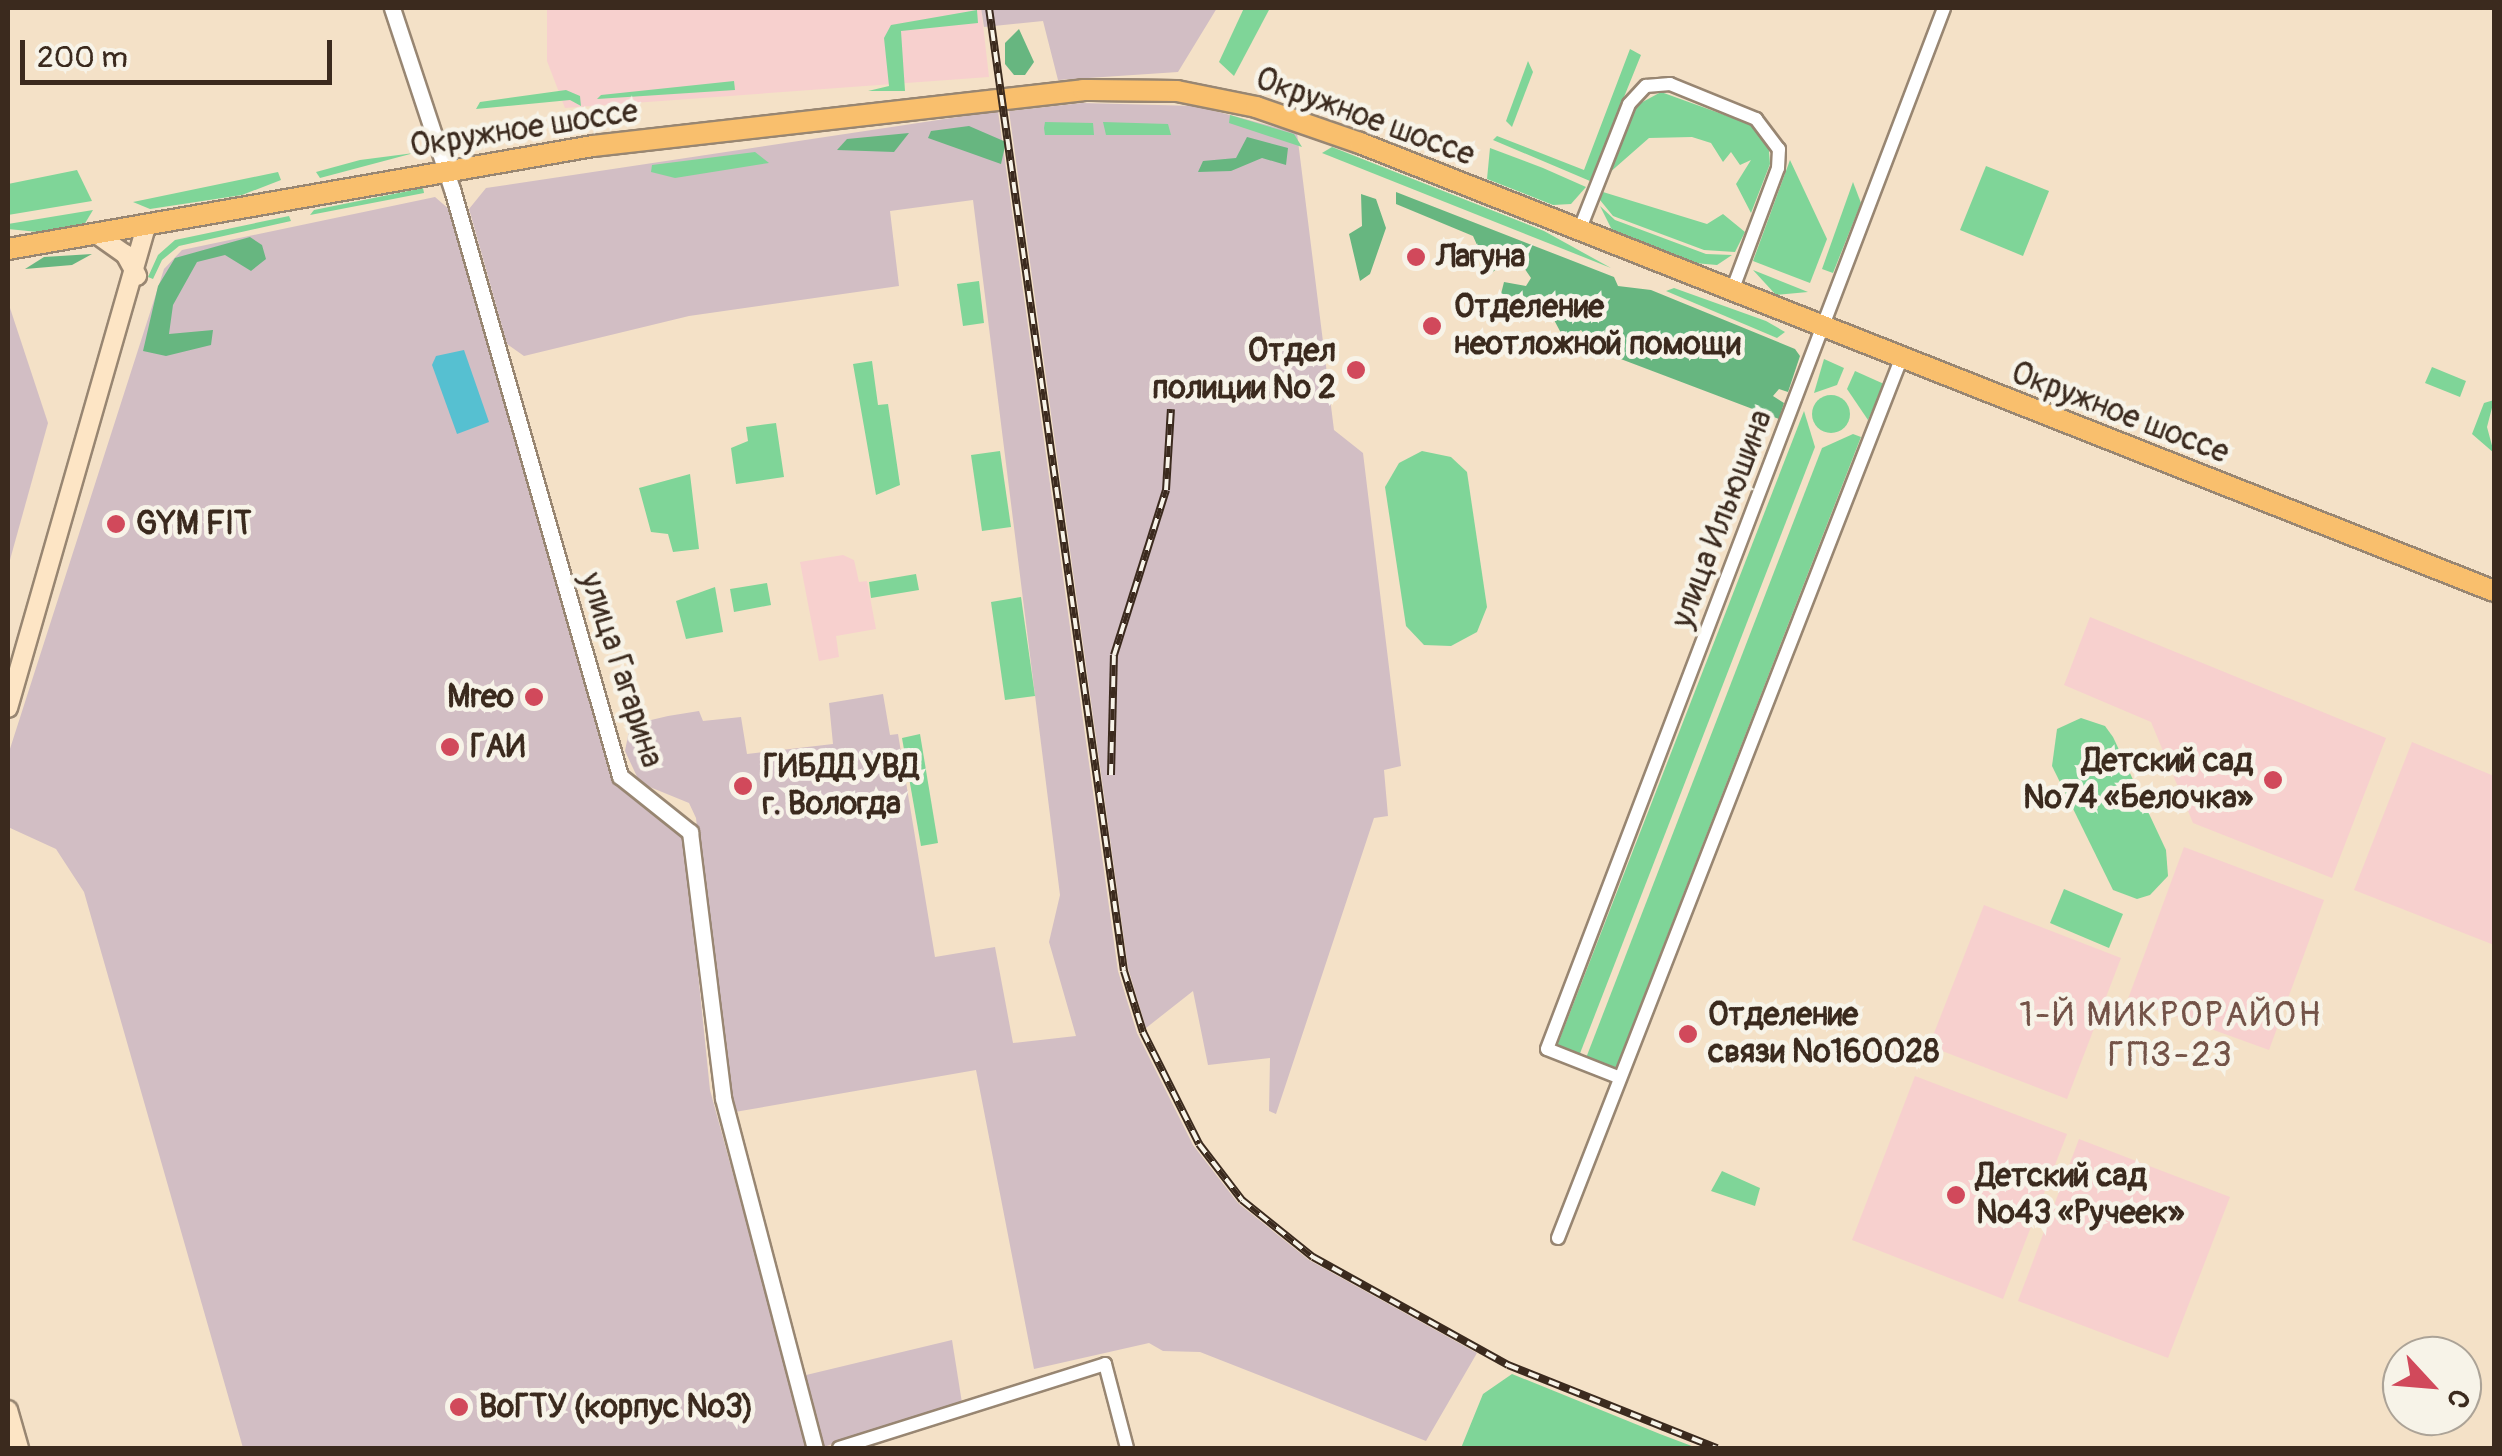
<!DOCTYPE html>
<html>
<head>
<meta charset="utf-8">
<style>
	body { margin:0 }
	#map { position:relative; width:2502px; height:1456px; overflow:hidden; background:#f4e1c7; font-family:Pangolin,sans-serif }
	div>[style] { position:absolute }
	.built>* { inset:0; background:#f7d0ce }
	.industrial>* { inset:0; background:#d2bec4 }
	.green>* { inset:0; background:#7fd598 }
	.round { border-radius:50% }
	.forest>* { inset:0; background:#67b680 }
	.water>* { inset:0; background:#56c0d1 }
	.roads { filter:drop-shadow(2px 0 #988672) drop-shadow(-2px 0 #988672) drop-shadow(0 2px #988672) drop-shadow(0 -2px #988672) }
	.minor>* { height:12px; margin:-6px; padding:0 6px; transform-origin:6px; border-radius:6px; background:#fff }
	.tertiary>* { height:15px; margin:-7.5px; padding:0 7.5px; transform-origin:7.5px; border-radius:7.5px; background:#fff }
	.secondary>* { height:18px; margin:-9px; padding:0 9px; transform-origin:9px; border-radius:9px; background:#fde5c5 }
	.primary>* { height:20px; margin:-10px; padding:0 10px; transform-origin:10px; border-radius:10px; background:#f9bf6d }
	.rail>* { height:8px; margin-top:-4px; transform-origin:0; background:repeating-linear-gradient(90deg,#f7f3e8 0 11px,#3b2a1e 0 22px); box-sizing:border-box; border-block:2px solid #3b2a1e }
	.dots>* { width:28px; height:28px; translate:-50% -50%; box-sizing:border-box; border:5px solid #f7f3e8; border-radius:50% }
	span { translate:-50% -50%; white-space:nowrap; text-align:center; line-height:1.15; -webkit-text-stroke:9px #f7f3e8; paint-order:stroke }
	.street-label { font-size:32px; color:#3b2a1e }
	.poi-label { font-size:32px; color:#3b2a1e; font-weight:700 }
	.left { translate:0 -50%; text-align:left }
	.right { translate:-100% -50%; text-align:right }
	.neighbourhood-label { font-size:35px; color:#745348; letter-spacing:2.5px }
	.frame { position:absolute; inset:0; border:10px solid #3b2a1e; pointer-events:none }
	.north { position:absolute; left:2382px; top:1336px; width:100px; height:100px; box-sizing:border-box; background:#f7f3e8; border:2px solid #aca397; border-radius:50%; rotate:116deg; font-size:28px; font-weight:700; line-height:40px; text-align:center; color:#3b2a1e }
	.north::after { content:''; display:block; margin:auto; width:35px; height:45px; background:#d1495b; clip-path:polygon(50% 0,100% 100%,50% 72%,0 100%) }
	.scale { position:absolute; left:20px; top:40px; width:312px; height:45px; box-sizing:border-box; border:5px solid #3b2a1e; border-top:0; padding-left:12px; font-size:30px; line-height:35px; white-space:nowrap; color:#3b2a1e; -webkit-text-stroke:8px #f7f3e8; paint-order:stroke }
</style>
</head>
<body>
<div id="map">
	<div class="built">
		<i style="clip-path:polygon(547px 8px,981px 8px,989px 77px,565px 108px,547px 61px)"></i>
		<i style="clip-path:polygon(843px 555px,854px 560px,859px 582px,867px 581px,876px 629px,836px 636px,839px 657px,819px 661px,800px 562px)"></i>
		<i style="clip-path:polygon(2090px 617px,2386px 738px,2332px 878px,2193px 823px,2151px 722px,2064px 685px)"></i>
		<i style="clip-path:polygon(2412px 742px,2494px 776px,2494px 945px,2354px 890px)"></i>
		<i style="clip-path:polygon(2184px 847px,2324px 900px,2269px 1050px,2128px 999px)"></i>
		<i style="clip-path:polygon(1984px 905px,2121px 958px,2067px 1099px,1929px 1046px)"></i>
		<i style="clip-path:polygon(1915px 1076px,2067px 1134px,2003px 1299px,1852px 1240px)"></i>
		<i style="clip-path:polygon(2079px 1139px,2230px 1197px,2168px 1358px,2018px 1301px)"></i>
	</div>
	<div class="industrial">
		<i style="clip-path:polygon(981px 8px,1217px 8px,1178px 72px,1058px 80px,1043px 21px,984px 27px)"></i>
		<i style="clip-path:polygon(1082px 103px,1196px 106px,1297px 133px,1334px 430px,1363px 453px,1401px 766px,1384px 770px,1388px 816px,1374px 818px,1276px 1114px,1269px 1111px,1270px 1058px,1208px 1065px,1193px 991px,1146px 1028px,1128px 968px,1009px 111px)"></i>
		<i style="clip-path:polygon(998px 111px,1118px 971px,1137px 1033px,1193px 1145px,1238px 1203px,1309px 1260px,1477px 1353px,1426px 1441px,1200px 1352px,1163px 1351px,1149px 1343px,1034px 1369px,976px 1070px,729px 1113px,696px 818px,689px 803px,640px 783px,625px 751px,630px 725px,668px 716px,699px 711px,703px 721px,741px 717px,747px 754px,833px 744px,829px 703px,883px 694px,890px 735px,898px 734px,935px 957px,995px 947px,1013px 1043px,1076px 1036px,1049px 942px,1060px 895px,973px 200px,890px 211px,899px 286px,689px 316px,524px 356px,507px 344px,469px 209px,486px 188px)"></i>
		<i style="clip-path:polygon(435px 197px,450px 210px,616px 786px,684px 836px,710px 1090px,808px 1448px,243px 1448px,84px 892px,56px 849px,8px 827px,8px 755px,164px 269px,182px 250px)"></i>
		<i style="clip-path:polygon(8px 302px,48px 423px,8px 567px)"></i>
		<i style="clip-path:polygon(952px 1340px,962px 1403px,820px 1448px,802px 1376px)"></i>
	</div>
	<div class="green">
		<i style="clip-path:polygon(1244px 8px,1270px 8px,1234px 76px,1219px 62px)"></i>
		<i style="clip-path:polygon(977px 10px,978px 23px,901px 31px,905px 91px,868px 91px,889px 86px,884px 38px,891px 25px)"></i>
		<i style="clip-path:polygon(1630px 49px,1641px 55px,1590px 181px,1493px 140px,1497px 136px,1584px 170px)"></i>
		<i style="clip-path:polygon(1528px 61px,1533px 72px,1512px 127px,1506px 121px)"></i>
		<i style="clip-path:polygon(734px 81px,735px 90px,597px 99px,601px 95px)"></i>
		<i style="clip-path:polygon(566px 90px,580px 96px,581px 106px,570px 100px,476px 109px,480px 102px)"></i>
		<i style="clip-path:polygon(1661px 92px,1755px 126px,1768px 139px,1770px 164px,1751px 213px,1736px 184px,1751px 160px,1740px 165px,1731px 152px,1723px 162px,1711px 143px,1692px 137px,1649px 138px,1608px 174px,1637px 105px)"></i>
		<i style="clip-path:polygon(1230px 115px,1294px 134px,1302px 147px,1229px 123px)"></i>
		<i style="clip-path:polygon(1103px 122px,1168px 124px,1171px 135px,1106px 135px)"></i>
		<i style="clip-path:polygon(1093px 123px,1094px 135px,1045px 135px,1044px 128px,1045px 122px)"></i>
		<i style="clip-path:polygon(1332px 147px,1544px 231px,1611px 268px,1322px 153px)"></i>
		<i style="clip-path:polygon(1490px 148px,1543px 168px,1586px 187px,1571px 204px,1553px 205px,1487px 179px)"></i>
		<i style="clip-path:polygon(755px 152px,769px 163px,675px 178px,651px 172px,652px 165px)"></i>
		<i style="clip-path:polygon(414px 153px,320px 178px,316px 172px,360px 160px)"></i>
		<i style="clip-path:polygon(1790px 160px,1827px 239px,1810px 283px,1753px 261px)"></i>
		<i style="clip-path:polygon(1986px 166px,2049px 191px,2023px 256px,1960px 230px)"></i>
		<i style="clip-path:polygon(77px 170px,92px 201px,8px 215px,8px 184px)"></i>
		<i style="clip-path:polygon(278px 172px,281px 180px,242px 195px,150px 209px,133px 202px)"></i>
		<i style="clip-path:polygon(1853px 182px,1861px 203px,1833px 273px,1822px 269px)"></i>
		<i style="clip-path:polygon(423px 188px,424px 193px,310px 215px,314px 210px)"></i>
		<i style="clip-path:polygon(1603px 192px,1707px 224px,1723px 214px,1745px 232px,1735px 252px,1704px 250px,1613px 216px,1600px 200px)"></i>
		<i style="clip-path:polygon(1600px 206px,1615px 220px,1706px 254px,1732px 255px,1717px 265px,1694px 263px,1612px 230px)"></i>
		<i style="clip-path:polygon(93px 210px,84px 225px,38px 232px,8px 229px,8px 224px)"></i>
		<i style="clip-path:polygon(289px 216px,291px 221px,179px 246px,162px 260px,153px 279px,148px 277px,158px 255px,175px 240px)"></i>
		<i style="clip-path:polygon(1753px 270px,1808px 292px,1776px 295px)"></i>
		<i style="clip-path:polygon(979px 281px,984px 323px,963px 326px,957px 284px)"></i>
		<i style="clip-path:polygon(1674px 288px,1766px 321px,1785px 332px,1777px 338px,1666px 291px)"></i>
		<i style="clip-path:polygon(1824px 359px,1844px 368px,1837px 385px,1814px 393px)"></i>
		<i style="clip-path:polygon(872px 361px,878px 405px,888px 404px,900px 485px,876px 495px,853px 364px)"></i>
		<i style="clip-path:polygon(2432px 367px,2466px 381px,2460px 397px,2425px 383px)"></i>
		<i style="clip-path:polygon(1855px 371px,1884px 384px,1868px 420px,1847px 389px)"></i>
		<i class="round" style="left:1812px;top:395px;width:38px;height:38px"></i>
		<i style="clip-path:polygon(2494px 400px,2487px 427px,2494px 453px,2472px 434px,2484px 403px)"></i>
		<i style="clip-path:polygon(1804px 411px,1815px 447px,1579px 1056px,1557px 1046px)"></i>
		<i style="clip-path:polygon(776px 423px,784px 477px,736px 484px,731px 448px,748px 441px,746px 427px)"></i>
		<i style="clip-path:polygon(1853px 434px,1861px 437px,1615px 1070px,1586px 1058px,1822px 448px)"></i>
		<i style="clip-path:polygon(1000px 451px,1011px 527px,982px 531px,971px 455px)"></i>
		<i style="clip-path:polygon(1422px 451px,1451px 457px,1467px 472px,1487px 607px,1477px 632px,1451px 646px,1424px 645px,1406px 626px,1385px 487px,1399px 463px)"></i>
		<i style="clip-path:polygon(690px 474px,699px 549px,673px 552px,668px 534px,651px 532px,639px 488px)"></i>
		<i style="clip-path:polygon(916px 574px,919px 590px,871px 598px,869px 582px)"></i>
		<i style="clip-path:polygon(767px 583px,771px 605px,734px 612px,730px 589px)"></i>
		<i style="clip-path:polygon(715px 587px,723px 632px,686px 639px,676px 601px)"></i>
		<i style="clip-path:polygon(1021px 597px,1035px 696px,1005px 700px,991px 602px)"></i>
		<i style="clip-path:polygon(2081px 718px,2105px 726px,2113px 737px,2166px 850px,2168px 876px,2150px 895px,2137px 899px,2113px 890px,2052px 766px,2057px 729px)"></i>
		<i style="clip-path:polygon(920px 734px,938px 843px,921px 846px,902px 738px)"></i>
		<i style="clip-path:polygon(2064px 889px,2123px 914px,2109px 948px,2050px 923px)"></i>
		<i style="clip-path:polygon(1722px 1171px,1760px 1188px,1755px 1206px,1711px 1191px)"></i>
		<i style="clip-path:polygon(1512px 1374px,1660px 1434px,1697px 1448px,1461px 1448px,1483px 1394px)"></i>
	</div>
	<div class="forest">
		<i style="clip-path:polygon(1019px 29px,1034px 62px,1025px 75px,1014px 75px,1005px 64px,1005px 43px)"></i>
		<i style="clip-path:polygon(969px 126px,1006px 142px,1001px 164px,928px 138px,931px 131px)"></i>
		<i style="clip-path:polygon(909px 133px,894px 152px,837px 150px,847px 139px)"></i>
		<i style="clip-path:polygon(1247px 137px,1288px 148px,1286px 165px,1262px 158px,1231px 171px,1198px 172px,1203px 161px,1236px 158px)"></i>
		<i style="clip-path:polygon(1396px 192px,1614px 277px,1618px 286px,1651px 290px,1795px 349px,1800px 356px,1788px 392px,1779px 389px,1773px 396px,1784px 403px,1779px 419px,1597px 350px,1581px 330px,1571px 336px,1561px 333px,1553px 318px,1498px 306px,1504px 282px,1526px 286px,1531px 278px,1520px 262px,1510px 259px,1490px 274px,1473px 236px,1396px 204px)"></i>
		<i style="clip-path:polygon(1361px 194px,1376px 199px,1386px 228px,1370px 274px,1360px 281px,1349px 234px,1362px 226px)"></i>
		<i style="clip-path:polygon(250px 237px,262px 245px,266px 259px,251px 271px,225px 255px,197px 262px,173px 305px,169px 334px,213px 330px,211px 345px,166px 356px,143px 351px,158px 286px,175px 258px)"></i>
		<i style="clip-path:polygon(92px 254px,72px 265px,25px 269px,44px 257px)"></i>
	</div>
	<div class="water">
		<i style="clip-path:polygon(464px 350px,489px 422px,457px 434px,432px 365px,436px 356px)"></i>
	</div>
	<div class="roads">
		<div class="minor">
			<i style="left:1579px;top:231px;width:136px;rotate:-68.5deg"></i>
			<i style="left:1629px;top:104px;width:25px;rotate:-47deg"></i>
			<i style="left:1646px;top:86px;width:24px;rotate:-5deg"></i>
			<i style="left:1670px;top:84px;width:93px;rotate:22.1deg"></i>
			<i style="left:1756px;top:119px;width:38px;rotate:53deg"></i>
			<i style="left:1779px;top:149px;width:19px;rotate:93deg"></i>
			<i style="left:1778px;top:168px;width:131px;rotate:110.5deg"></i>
			<i style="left:1618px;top:1077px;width:76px;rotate:-158.5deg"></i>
			<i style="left:1547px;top:1049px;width:1114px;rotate:-69.12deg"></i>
			<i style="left:1558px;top:1238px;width:944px;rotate:-68.68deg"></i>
			<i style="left:839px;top:1448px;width:279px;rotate:-17.5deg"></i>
			<i style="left:1105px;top:1364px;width:87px;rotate:75.3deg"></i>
		</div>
		<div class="tertiary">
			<i style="left:392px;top:8px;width:191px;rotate:71.7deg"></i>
			<i style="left:452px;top:189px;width:611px;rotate:74.03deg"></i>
			<i style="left:620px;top:776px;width:90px;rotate:38.7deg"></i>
			<i style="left:690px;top:832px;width:268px;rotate:82.9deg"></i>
			<i style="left:723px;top:1098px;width:362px;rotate:75.3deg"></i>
		</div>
		<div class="secondary">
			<i style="left:99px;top:236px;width:32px;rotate:35deg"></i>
			<i style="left:125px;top:254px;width:25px;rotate:61deg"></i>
			<i style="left:8px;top:708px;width:499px;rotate:-74deg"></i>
			<i style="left:8px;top:1410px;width:40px;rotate:74deg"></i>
		</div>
		<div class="primary">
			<i style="left:8px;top:249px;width:594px;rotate:-9.99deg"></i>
			<i style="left:593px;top:146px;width:493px;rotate:-6.5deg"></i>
			<i style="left:1083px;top:90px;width:94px;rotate:0.6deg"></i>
			<i style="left:1177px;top:91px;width:81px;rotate:11.4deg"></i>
			<i style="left:1256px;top:107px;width:110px;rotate:19.1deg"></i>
			<i style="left:1360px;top:143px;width:1219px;rotate:21.56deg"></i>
		</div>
	</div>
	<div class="rail">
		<i style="left:989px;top:8px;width:972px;rotate:82.02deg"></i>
		<i style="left:1124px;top:971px;width:64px;rotate:72.7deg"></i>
		<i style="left:1143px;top:1032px;width:125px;rotate:63.4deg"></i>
		<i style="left:1199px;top:1144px;width:71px;rotate:52.5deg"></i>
		<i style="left:1242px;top:1200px;width:91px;rotate:38.8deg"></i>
		<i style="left:1313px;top:1257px;width:223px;rotate:29deg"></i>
		<i style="left:1508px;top:1365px;width:225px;rotate:21.7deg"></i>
		<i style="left:1111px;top:775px;width:120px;rotate:-88.6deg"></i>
		<i style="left:1114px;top:655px;width:173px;rotate:-72.5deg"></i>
		<i style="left:1166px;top:490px;width:81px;rotate:-86.5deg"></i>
	</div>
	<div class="dots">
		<i style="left:1416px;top:257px;background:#d1495b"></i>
		<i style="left:1432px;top:326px;background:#d1495b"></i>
		<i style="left:1356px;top:370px;background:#d1495b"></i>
		<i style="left:116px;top:524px;background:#d1495b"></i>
		<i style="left:534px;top:697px;background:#d1495b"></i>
		<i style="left:450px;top:747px;background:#d1495b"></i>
		<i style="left:2273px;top:780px;background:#d1495b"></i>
		<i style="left:743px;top:786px;background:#d1495b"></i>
		<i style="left:1688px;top:1034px;background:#d1495b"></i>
		<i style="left:1956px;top:1195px;background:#d1495b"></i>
		<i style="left:459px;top:1407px;background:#d1495b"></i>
	</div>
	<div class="street-label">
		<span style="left:1365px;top:117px;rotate:20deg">Окружное шоссе</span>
		<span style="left:524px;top:129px;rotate:-9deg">Окружное шоссе</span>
		<span style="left:2120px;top:413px;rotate:21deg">Окружное шоссе</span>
		<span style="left:1722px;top:519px;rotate:-69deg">улица Ильюшина</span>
		<span style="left:621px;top:670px;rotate:72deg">улица Гагарина</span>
	</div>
	<div class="poi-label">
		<span class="left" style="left:1436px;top:257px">Лагуна</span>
		<span class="left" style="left:1454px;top:326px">Отделение<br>неотложной помощи</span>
		<span class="right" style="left:1336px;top:370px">Отдел<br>полиции № 2</span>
		<span class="left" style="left:136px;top:524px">GYM FIT</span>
		<span class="right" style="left:514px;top:697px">Mreo</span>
		<span class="left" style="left:470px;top:747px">ГАИ</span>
		<span class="right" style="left:2253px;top:780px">Детский сад<br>№74 «Белочка»</span>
		<span class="left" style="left:763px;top:786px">ГИБДД УВД<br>г. Вологда</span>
		<span class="left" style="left:1708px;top:1034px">Отделение<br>связи №160028</span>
		<span class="left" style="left:1976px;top:1195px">Детский сад<br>№43 «Ручеек»</span>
		<span class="left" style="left:479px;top:1407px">ВоГТУ (корпус №3)</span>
	</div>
	<div class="neighbourhood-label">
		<span style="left:2171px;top:1035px">1-Й МИКРОРАЙОН<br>ГПЗ-23</span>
	</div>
	<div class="frame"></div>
	<div class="north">С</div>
	<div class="scale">200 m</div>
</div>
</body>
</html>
